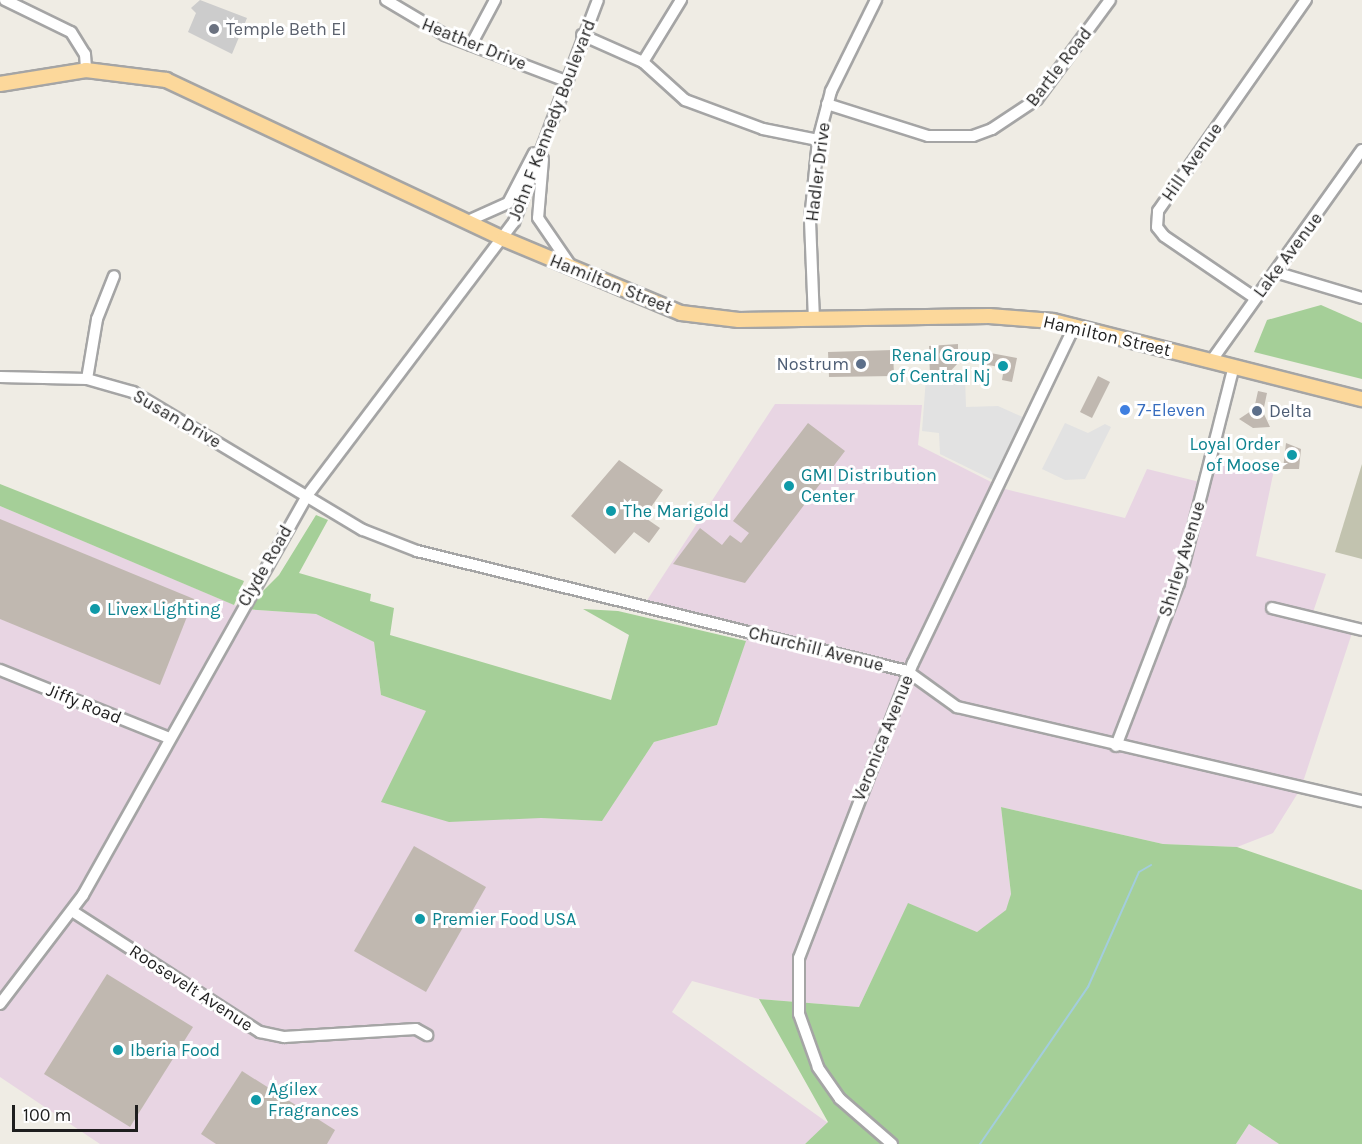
<!DOCTYPE html>
<html>
<head>
<meta charset="utf-8">
<style>
	body { margin:0 }
	#map { position:relative; width:1362px; height:1144px; overflow:hidden; background:#efece4; font-family:Karla,sans-serif }
	div>[style] { position:absolute }
	.industrial>* { inset:0; background:#e8d5e3 }
	.religious>* { inset:0; background:#ccc }
	.construction>* { inset:0; background:#c2c3af }
	.forest>* { inset:0; background:#a5cf98 }
	.parking>* { inset:0; background:#e2e2e2 }
	.stream>* { height:2px; margin:-1px; padding:0 1px; transform-origin:1px; border-radius:1px; background:#a3cddd }
	.building>* { inset:0; background:#c0b8b0 }
	.roads { filter:drop-shadow(2px 0 #a5a5a5) drop-shadow(-2px 0 #a5a5a5) drop-shadow(0 2px #a5a5a5) drop-shadow(0 -2px #a5a5a5) }
	.minor>* { height:10px; margin:-5px; padding:0 5px; transform-origin:5px; border-radius:5px; background:#fff }
	.major>* { height:14px; margin:-7px; padding:0 7px; transform-origin:7px; border-radius:7px; background:#fcd89b }
	.dots>* { width:16px; height:16px; translate:-50% -50%; box-sizing:border-box; border:3px solid #fff; border-radius:50% }
	span { translate:-50% -50%; white-space:nowrap; text-align:center; line-height:1.15; -webkit-text-stroke:6px #fff; paint-order:stroke }
	.worship-label { font-size:18px; color:#5b616d }
	.left { translate:0 -50%; text-align:left }
	.street-label { font-size:18px; color:#1e1e1e }
	.culture-label { font-size:18px; color:#0d838f }
	.right { translate:-100% -50%; text-align:right }
	.service-label { font-size:18px; color:#4e5e75 }
	.shop-label { font-size:18px; color:#366cbe }
	.scale { position:absolute; left:12px; top:1105px; width:126px; height:27px; box-sizing:border-box; border:3px solid #1e1e1e; border-top:0; padding-left:8px; font-size:18px; line-height:21px; white-space:nowrap; color:#1e1e1e; -webkit-text-stroke:4px #fff; paint-order:stroke }
</style>
</head>
<body>
<div id="map">
	<div class="industrial">
		<i style="clip-path:polygon(775px 404px,922px 405px,918px 445px,1005px 489px,1125px 518px,1147px 469px,1208px 484px,1216px 456px,1274px 470px,1256px 556px,1326px 574px,1311px 618px,1354px 627px,1301px 788px,1273px 833px,1237px 847px,1163px 844px,1001px 807px,1011px 894px,1007px 910px,977px 932px,908px 904px,859px 1007px,759px 999px,692px 981px,672px 1012px,828px 1123px,805px 1144px,100px 1144px,0 1077px,0 506px,244px 609px,316px 614px,374px 642px,381px 695px,426px 711px,541px 818px,601px 821px,654px 742px,717px 725px,748px 633px,642px 608px)"></i>
		<i style="clip-path:polygon(1249px 1124px,1279px 1144px,1236px 1144px)"></i>
	</div>
	<div class="religious">
		<i style="clip-path:polygon(200px 0,247px 18px,232px 54px,188px 32px,196px 13px,191px 8px)"></i>
	</div>
	<div class="construction">
		<i style="clip-path:polygon(1362px 464px,1362px 559px,1335px 552px)"></i>
	</div>
	<div class="forest">
		<i style="clip-path:polygon(1321px 305px,1362px 323px,1362px 379px,1254px 352px,1267px 320px)"></i>
		<i style="clip-path:polygon(0 484px,244px 581px,234px 605px,0 506px)"></i>
		<i style="clip-path:polygon(316px 515px,328px 520px,299px 573px,371px 594px,370px 601px,394px 608px,390px 635px,611px 700px,629px 635px,583px 609px,618px 611px,746px 641px,717px 725px,654px 742px,602px 821px,541px 818px,449px 822px,381px 802px,426px 711px,381px 695px,374px 642px,316px 614px,245px 609px,279px 575px)"></i>
		<i style="clip-path:polygon(1001px 807px,1163px 844px,1237px 847px,1362px 890px,1362px 1144px,1279px 1144px,1249px 1124px,1236px 1144px,805px 1144px,828px 1122px,759px 999px,859px 1007px,908px 903px,977px 932px,1006px 910px,1011px 894px)"></i>
	</div>
	<div class="parking">
		<i style="clip-path:polygon(965px 377px,966px 407px,998px 406px,1027px 419px,997px 482px,940px 454px,939px 433px,922px 431px,926px 378px)"></i>
		<i style="clip-path:polygon(1065px 423px,1088px 433px,1105px 424px,1111px 427px,1085px 479px,1065px 480px,1042px 469px)"></i>
	</div>
	<div class="stream">
		<i style="left:980px;top:1144px;width:191px;rotate:-55.5deg"></i>
		<i style="left:1088px;top:987px;width:126px;rotate:-66.1deg"></i>
		<i style="left:1139px;top:872px;width:14px;rotate:-30deg"></i>
	</div>
	<div class="building">
		<i style="clip-path:polygon(958px 344px,958px 363px,946px 376px,930px 377px,929px 346px)"></i>
		<i style="clip-path:polygon(893px 350px,894px 376px,829px 377px,828px 352px)"></i>
		<i style="clip-path:polygon(980px 351px,1017px 358px,1012px 382px,1002px 380px,1004px 368px,978px 363px)"></i>
		<i style="clip-path:polygon(1098px 376px,1110px 382px,1092px 418px,1080px 412px)"></i>
		<i style="clip-path:polygon(1258px 391px,1267px 393px,1263px 412px,1270px 427px,1253px 428px,1239px 419px,1254px 409px)"></i>
		<i style="clip-path:polygon(808px 423px,845px 451px,745px 583px,673px 564px,700px 528px,722px 545px,730px 535px,741px 543px,749px 533px,733px 521px)"></i>
		<i style="clip-path:polygon(1286px 443px,1301px 449px,1299px 469px,1283px 469px)"></i>
		<i style="clip-path:polygon(619px 460px,663px 490px,644px 517px,660px 528px,649px 543px,634px 532px,615px 554px,571px 516px)"></i>
		<i style="clip-path:polygon(0 519px,194px 599px,160px 685px,0 619px)"></i>
		<i style="clip-path:polygon(414px 846px,486px 887px,426px 992px,354px 951px)"></i>
		<i style="clip-path:polygon(107px 974px,193px 1027px,130px 1127px,44px 1074px)"></i>
		<i style="clip-path:polygon(242px 1071px,335px 1130px,327px 1144px,216px 1144px,201px 1134px)"></i>
	</div>
	<div class="roads">
		<div class="minor">
			<i style="left:5px;top:0;width:73px;rotate:25.9deg"></i>
			<i style="left:71px;top:32px;width:26px;rotate:58deg"></i>
			<i style="left:85px;top:54px;width:16px;rotate:86deg"></i>
			<i style="left:386px;top:0;width:69px;rotate:30.7deg"></i>
			<i style="left:445px;top:35px;width:129px;rotate:20.8deg"></i>
			<i style="left:582px;top:35px;width:67px;rotate:23.9deg"></i>
			<i style="left:643px;top:62px;width:57px;rotate:42.1deg"></i>
			<i style="left:685px;top:100px;width:83px;rotate:20.4deg"></i>
			<i style="left:763px;top:129px;width:56px;rotate:11.3deg"></i>
			<i style="left:471px;top:45px;width:51px;rotate:-61.9deg"></i>
			<i style="left:643px;top:62px;width:73px;rotate:-58.5deg"></i>
			<i style="left:827px;top:104px;width:106px;rotate:17.6deg"></i>
			<i style="left:928px;top:136px;width:45px"></i>
			<i style="left:973px;top:136px;width:20px;rotate:-20deg"></i>
			<i style="left:992px;top:129px;width:54px;rotate:-33.7deg"></i>
			<i style="left:1037px;top:99px;width:123px;rotate:-53.6deg"></i>
			<i style="left:543px;top:159px;width:59px;rotate:94.8deg"></i>
			<i style="left:538px;top:218px;width:58px;rotate:55.5deg"></i>
			<i style="left:470px;top:220px;width:42px;rotate:-24.1deg"></i>
			<i style="left:508px;top:203px;width:56px;rotate:-62.5deg"></i>
			<i style="left:1275px;top:272px;width:91px;rotate:16.6deg"></i>
			<i style="left:1255px;top:298px;width:110px;rotate:-145.7deg"></i>
			<i style="left:1164px;top:236px;width:11px;rotate:-128deg"></i>
			<i style="left:1157px;top:227px;width:16px;rotate:-86deg"></i>
			<i style="left:1158px;top:211px;width:258px;rotate:-55deg"></i>
			<i style="left:814px;top:320px;width:100px;rotate:-92.3deg"></i>
			<i style="left:810px;top:220px;width:80px;rotate:-84.3deg"></i>
			<i style="left:818px;top:140px;width:51px;rotate:-75.1deg"></i>
			<i style="left:831px;top:91px;width:102px;rotate:-63.7deg"></i>
			<i style="left:1212px;top:360px;width:258px;rotate:-54.5deg"></i>
			<i style="left:0;top:377px;width:87px;rotate:1.3deg"></i>
			<i style="left:87px;top:379px;width:48px;rotate:15.8deg"></i>
			<i style="left:133px;top:392px;width:268px;rotate:31deg"></i>
			<i style="left:363px;top:530px;width:58px;rotate:21.3deg"></i>
			<i style="left:417px;top:551px;width:504px;rotate:13.76deg"></i>
			<i style="left:907px;top:671px;width:62px;rotate:35.8deg"></i>
			<i style="left:957px;top:707px;width:416px;rotate:13.1deg"></i>
			<i style="left:87px;top:379px;width:61px;rotate:-80.5deg"></i>
			<i style="left:97px;top:319px;width:46px;rotate:-68.4deg"></i>
			<i style="left:1272px;top:608px;width:93px;rotate:13.7deg"></i>
			<i style="left:0;top:670px;width:182px;rotate:21.9deg"></i>
			<i style="left:1116px;top:746px;width:175px;rotate:-68.9deg"></i>
			<i style="left:1179px;top:583px;width:224px;rotate:-75.8deg"></i>
			<i style="left:72px;top:911px;width:224px;rotate:32.8deg"></i>
			<i style="left:260px;top:1032px;width:25px;rotate:12deg"></i>
			<i style="left:284px;top:1037px;width:132px;rotate:-3.5deg"></i>
			<i style="left:416px;top:1029px;width:13px;rotate:29deg"></i>
			<i style="left:0;top:1004px;width:137px;rotate:-52.7deg"></i>
			<i style="left:83px;top:895px;width:456px;rotate:-60.7deg"></i>
			<i style="left:306px;top:497px;width:345px;rotate:-52.9deg"></i>
			<i style="left:514px;top:222px;width:237px;rotate:-69.3deg"></i>
			<i style="left:892px;top:1144px;width:69px;rotate:-139.1deg"></i>
			<i style="left:840px;top:1099px;width:39px;rotate:-125deg"></i>
			<i style="left:818px;top:1067px;width:56px;rotate:-109.7deg"></i>
			<i style="left:799px;top:1014px;width:56px;rotate:-90deg"></i>
			<i style="left:799px;top:958px;width:316px;rotate:-68.9deg"></i>
			<i style="left:913px;top:663px;width:375px;rotate:-64.4deg"></i>
		</div>
		<div class="major">
			<i style="left:0;top:84px;width:87px;rotate:-9.2deg"></i>
			<i style="left:86px;top:70px;width:81px;rotate:7.1deg"></i>
			<i style="left:166px;top:80px;width:374px;rotate:25.2deg"></i>
			<i style="left:504px;top:239px;width:192px;rotate:22.7deg"></i>
			<i style="left:681px;top:313px;width:58px;rotate:6.9deg"></i>
			<i style="left:739px;top:320px;width:250px;rotate:-0.9deg"></i>
			<i style="left:989px;top:316px;width:64px;rotate:4.5deg"></i>
			<i style="left:1053px;top:321px;width:319px;rotate:14.2deg"></i>
		</div>
	</div>
	<div class="dots">
		<i style="left:214px;top:29px;background:#6b7280"></i>
		<i style="left:861px;top:364px;background:#5c6f8a"></i>
		<i style="left:1003px;top:366px;background:#0f9aa8"></i>
		<i style="left:1125px;top:410px;background:#3f7fe0"></i>
		<i style="left:1257px;top:411px;background:#5c6f8a"></i>
		<i style="left:1292px;top:455px;background:#0f9aa8"></i>
		<i style="left:789px;top:486px;background:#0f9aa8"></i>
		<i style="left:611px;top:511px;background:#0f9aa8"></i>
		<i style="left:95px;top:609px;background:#0f9aa8"></i>
		<i style="left:420px;top:919px;background:#0f9aa8"></i>
		<i style="left:118px;top:1050px;background:#0f9aa8"></i>
		<i style="left:256px;top:1100px;background:#0f9aa8"></i>
	</div>
	<div class="worship-label">
		<span class="left" style="left:226px;top:29px">Temple Beth El</span>
	</div>
	<div class="street-label">
		<span style="left:474px;top:44px;rotate:22deg">Heather Drive</span>
		<span style="left:1059px;top:67px;rotate:-52deg">Bartle Road</span>
		<span style="left:552px;top:120px;rotate:-69deg">John F Kennedy Boulevard</span>
		<span style="left:1192px;top:162px;rotate:-55deg">Hill Avenue</span>
		<span style="left:818px;top:172px;rotate:-83deg">Hadler Drive</span>
		<span style="left:1288px;top:255px;rotate:-53deg">Lake Avenue</span>
		<span style="left:611px;top:284px;rotate:22deg">Hamilton Street</span>
		<span style="left:1107px;top:336px;rotate:13deg">Hamilton Street</span>
		<span style="left:177px;top:419px;rotate:30deg">Susan Drive</span>
		<span style="left:1182px;top:559px;rotate:-73deg">Shirley Avenue</span>
		<span style="left:265px;top:566px;rotate:-60deg">Clyde Road</span>
		<span style="left:816px;top:649px;rotate:14deg">Churchill Avenue</span>
		<span style="left:84px;top:704px;rotate:22deg">Jiffy Road</span>
		<span style="left:883px;top:738px;rotate:-68deg">Veronica Avenue</span>
		<span style="left:191px;top:988px;rotate:33deg">Roosevelt Avenue</span>
	</div>
	<div class="culture-label">
		<span class="right" style="left:991px;top:366px">Renal Group<br>of Central Nj</span>
		<span class="right" style="left:1280px;top:455px">Loyal Order<br>of Moose</span>
		<span class="left" style="left:801px;top:486px">GMI Distribution<br>Center</span>
		<span class="left" style="left:623px;top:511px">The Marigold</span>
		<span class="left" style="left:107px;top:609px">Livex Lighting</span>
		<span class="left" style="left:432px;top:919px">Premier Food USA</span>
		<span class="left" style="left:130px;top:1050px">Iberia Food</span>
		<span class="left" style="left:268px;top:1100px">Agilex<br>Fragrances</span>
	</div>
	<div class="service-label">
		<span class="right" style="left:849px;top:364px">Nostrum</span>
		<span class="left" style="left:1269px;top:411px">Delta</span>
	</div>
	<div class="shop-label">
		<span class="left" style="left:1137px;top:410px">7-Eleven</span>
	</div>
	<div class="scale">100 m</div>
</div>
</body>
</html>
